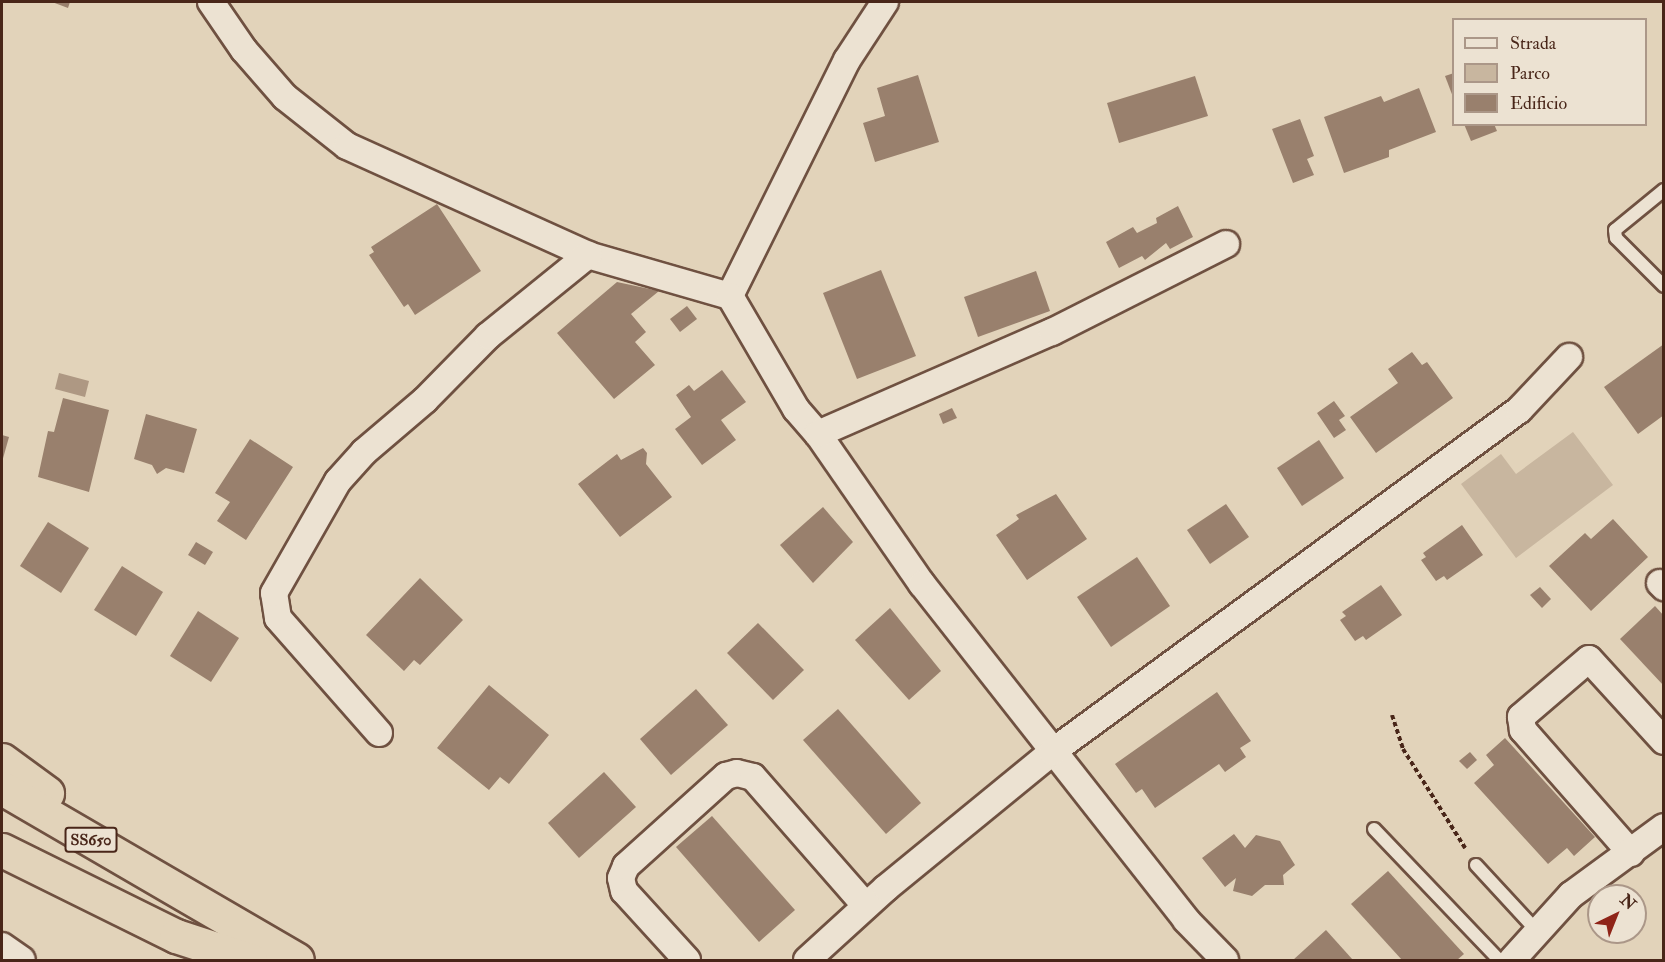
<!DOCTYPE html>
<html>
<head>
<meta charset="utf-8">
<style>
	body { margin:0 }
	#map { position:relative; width:1665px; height:962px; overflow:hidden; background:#e2d3ba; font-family:"IM FELL Double Pica",serif }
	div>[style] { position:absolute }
	.green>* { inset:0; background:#c8b69f }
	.water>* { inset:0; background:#ae9883 }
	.building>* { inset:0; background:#99806d }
	.path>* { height:4px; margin-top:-2px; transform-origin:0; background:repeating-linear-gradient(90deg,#492619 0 4.5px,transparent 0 7.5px) }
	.roads { filter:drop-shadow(2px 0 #6f5141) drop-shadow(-2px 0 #6f5141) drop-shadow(0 2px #6f5141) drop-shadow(0 -2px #6f5141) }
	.service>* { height:12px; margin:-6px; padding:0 6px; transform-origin:6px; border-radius:6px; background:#ece2d2 }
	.minor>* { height:26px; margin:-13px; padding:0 13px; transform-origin:13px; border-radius:13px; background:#ece2d2 }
	.trunk>* { height:33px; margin:-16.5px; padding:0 16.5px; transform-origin:16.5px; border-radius:16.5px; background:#e2d3ba }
	span { translate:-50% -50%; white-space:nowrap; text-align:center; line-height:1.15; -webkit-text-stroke:4.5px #ece2d2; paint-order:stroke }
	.shield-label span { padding:2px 4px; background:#ece2d2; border:2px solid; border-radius:4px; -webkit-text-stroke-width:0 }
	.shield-label { font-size:16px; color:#492619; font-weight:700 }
	.frame { position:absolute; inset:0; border:3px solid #492619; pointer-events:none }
	.legend { position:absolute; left:1452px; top:18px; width:195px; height:108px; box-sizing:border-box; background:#ece2d2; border:2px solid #ab9788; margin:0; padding:8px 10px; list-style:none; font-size:18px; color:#492619 }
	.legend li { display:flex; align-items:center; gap:12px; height:30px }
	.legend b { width:30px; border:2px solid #ab9788 }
	.north { position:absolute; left:1587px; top:884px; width:60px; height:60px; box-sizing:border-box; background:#ece2d2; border:2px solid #ab9788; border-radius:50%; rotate:43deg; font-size:16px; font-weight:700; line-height:24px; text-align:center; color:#492619 }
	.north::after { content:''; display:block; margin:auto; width:21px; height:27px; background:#8f2418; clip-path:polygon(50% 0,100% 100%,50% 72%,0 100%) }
</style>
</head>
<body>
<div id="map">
	<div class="green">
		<i style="clip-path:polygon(1573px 432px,1613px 485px,1516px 558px,1461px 484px,1501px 454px,1516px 474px)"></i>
	</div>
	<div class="water">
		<i style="clip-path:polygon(59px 373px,89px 381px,85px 397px,55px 389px)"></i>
	</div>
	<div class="building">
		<i style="clip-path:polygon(52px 2px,70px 2px,68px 8px)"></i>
		<i style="clip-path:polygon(1454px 73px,1454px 97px,1453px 97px,1445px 76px)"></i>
		<i style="clip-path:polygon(918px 75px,939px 142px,875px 162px,863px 123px,885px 116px,877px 88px)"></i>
		<i style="clip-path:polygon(1195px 76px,1208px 116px,1119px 143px,1107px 103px)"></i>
		<i style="clip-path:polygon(1419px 88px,1436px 132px,1389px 150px,1389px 157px,1344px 173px,1324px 117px,1381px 96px,1384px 102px)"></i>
		<i style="clip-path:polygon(1300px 119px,1314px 156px,1307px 159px,1314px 175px,1293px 183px,1272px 129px)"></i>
		<i style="clip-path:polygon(1464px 124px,1494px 124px,1497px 131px,1471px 141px)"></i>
		<i style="clip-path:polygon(437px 204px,481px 271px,415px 315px,408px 304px,404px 307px,369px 255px,374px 252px,371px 247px)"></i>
		<i style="clip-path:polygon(1178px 206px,1193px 237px,1170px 249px,1166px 243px,1145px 260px,1142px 256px,1119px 268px,1106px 242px,1133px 227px,1137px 233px,1157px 223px,1156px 218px)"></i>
		<i style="clip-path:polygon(881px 270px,916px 356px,857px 379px,823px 293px)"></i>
		<i style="clip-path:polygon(1036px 271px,1050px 311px,978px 337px,964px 297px)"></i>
		<i style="clip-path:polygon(617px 282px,659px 291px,631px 314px,646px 332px,635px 342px,655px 365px,614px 399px,557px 333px)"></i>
		<i style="clip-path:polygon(687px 306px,697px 319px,680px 332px,670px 319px)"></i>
		<i style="clip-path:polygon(1664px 344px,1664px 415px,1638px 434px,1604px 387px)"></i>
		<i style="clip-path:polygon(1412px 352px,1422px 365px,1427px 362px,1453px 398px,1376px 453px,1350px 417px,1398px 383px,1388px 369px)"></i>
		<i style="clip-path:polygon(722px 370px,746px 402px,721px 420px,736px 440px,702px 465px,675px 429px,691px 417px,676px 395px,689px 385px,694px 391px)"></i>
		<i style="clip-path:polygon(63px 398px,109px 410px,89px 492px,38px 477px,48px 431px,54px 432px)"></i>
		<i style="clip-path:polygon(1334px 401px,1345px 416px,1339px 420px,1346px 430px,1334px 438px,1317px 413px)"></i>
		<i style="clip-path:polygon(952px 408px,957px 418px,943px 424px,939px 414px)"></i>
		<i style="clip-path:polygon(146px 414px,197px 429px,184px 473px,166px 468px,157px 474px,152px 465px,134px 459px)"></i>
		<i style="clip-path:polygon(2px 435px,9px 437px,2px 462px)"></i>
		<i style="clip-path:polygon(250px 439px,293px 467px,246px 540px,217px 521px,230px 502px,215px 493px)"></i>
		<i style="clip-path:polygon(1319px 440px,1344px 478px,1302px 506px,1277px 468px)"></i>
		<i style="clip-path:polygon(643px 448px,647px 453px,646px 464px,672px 497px,620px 537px,578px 484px,617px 454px,621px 460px)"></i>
		<i style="clip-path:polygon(1056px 494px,1087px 539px,1027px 580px,996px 535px,1019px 519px,1016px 515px)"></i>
		<i style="clip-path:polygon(1226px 504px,1249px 537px,1210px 564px,1187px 530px)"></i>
		<i style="clip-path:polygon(823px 507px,853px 542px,813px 583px,780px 545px)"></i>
		<i style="clip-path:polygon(1613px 519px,1648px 557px,1591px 611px,1549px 566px,1585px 533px,1591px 539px)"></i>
		<i style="clip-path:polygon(48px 522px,89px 548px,61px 593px,20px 566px)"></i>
		<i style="clip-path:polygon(1462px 525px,1483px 555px,1447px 580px,1444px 576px,1436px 581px,1421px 560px,1426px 557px,1423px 553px)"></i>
		<i style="clip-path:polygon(196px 542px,213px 552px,205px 565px,188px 555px)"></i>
		<i style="clip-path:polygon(1137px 557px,1170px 606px,1111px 647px,1077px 597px)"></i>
		<i style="clip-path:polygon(122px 566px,163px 592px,136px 636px,94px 610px)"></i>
		<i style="clip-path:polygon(420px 578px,463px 620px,420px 665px,414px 660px,404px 671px,366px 635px)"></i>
		<i style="clip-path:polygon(1381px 585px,1402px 615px,1366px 640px,1363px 636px,1355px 641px,1340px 620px,1346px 616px,1342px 612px)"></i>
		<i style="clip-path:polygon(1540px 587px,1551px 599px,1542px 608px,1530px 595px)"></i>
		<i style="clip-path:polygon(1655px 606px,1664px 616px,1664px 686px,1620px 639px)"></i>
		<i style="clip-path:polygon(890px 608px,941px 671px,909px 700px,855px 640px)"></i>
		<i style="clip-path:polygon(198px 611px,239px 638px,211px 682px,170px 656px)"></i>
		<i style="clip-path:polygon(758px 623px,804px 670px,773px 700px,727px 653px)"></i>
		<i style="clip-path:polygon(489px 685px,549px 735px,509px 784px,500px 777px,489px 790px,437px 748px)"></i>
		<i style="clip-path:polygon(696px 689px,728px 725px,671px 775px,640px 739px)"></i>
		<i style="clip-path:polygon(1217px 692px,1251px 741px,1240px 748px,1246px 757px,1225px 772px,1219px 764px,1155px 808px,1142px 789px,1136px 793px,1115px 764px)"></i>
		<i style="clip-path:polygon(838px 709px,921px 803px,886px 834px,803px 740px)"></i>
		<i style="clip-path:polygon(1505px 738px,1595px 837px,1574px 856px,1567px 848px,1548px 864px,1474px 783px,1494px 765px,1486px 755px)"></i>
		<i style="clip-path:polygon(1470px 752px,1477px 760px,1467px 769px,1459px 761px)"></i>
		<i style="clip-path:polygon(604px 772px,636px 807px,579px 858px,548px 823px)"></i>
		<i style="clip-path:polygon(712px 816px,795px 910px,759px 942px,676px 847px)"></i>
		<i style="clip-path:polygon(1234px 834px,1245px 848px,1256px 835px,1280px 841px,1295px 865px,1283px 875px,1284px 885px,1265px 885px,1252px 896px,1233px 891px,1236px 878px,1225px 887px,1202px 858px)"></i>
		<i style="clip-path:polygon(1388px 871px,1464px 954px,1457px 960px,1402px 960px,1351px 904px)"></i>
		<i style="clip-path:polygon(1326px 930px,1353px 960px,1293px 960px)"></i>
	</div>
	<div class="path">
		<i style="left:1392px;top:715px;width:36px;rotate:72deg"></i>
		<i style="left:1403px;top:749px;width:117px;rotate:57.9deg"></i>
	</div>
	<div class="roads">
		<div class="service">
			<i style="left:1664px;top:190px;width:63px;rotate:140.8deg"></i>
			<i style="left:1615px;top:230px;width:8px;rotate:83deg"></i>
			<i style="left:1616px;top:238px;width:68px;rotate:45deg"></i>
			<i style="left:1374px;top:829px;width:181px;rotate:46.3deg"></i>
			<i style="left:1476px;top:865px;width:88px;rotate:47.3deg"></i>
		</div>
		<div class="minor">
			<i style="left:211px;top:2px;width:58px;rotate:55.5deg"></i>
			<i style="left:244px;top:50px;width:62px;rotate:48.9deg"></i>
			<i style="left:285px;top:97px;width:79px;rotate:38.3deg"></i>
			<i style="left:347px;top:146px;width:265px;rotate:24.3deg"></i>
			<i style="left:588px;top:255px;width:148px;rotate:16.1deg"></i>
			<i style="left:885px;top:2px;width:69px;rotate:123.2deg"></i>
			<i style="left:847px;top:60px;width:263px;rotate:116.4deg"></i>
			<i style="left:730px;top:296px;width:131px;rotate:59.7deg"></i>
			<i style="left:796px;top:409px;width:33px;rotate:49deg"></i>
			<i style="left:818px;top:434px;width:183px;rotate:55.3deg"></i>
			<i style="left:922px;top:584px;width:427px;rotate:51.8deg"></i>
			<i style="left:1186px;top:920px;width:56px;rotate:45.7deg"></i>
			<i style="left:818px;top:434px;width:255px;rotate:-23.6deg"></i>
			<i style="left:1052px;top:332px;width:195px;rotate:-26.8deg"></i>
			<i style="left:1660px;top:583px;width:6px;rotate:45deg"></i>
			<i style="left:379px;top:733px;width:153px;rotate:-131.3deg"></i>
			<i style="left:278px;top:618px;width:25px;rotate:-99deg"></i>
			<i style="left:274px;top:593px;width:129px;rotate:-60.3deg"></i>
			<i style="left:338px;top:481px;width:39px;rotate:-48deg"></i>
			<i style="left:364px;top:452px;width:80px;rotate:-40.4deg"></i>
			<i style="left:425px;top:400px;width:90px;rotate:-45.5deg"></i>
			<i style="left:488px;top:336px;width:129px;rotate:-39deg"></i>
			<i style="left:1631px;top:853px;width:164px;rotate:-131.3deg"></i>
			<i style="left:1523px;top:730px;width:13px;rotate:-99deg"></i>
			<i style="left:1521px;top:717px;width:89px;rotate:-40.5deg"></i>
			<i style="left:1589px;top:659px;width:111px;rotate:47.6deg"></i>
			<i style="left:2px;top:946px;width:24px;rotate:35deg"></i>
			<i style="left:687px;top:960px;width:93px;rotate:-132.4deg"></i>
			<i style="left:624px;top:891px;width:13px;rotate:-103deg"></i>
			<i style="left:621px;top:878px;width:13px;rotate:-67deg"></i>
			<i style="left:626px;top:866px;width:135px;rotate:-42deg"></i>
			<i style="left:726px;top:776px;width:11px;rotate:-15deg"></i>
			<i style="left:737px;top:773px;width:16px;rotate:14deg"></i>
			<i style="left:753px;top:777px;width:171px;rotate:48.8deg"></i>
			<i style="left:807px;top:960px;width:107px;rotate:-42.3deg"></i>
			<i style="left:886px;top:888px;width:215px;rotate:-39.3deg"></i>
			<i style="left:1052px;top:752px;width:579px;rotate:-36.22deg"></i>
			<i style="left:1519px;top:410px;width:73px;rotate:-46.7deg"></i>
			<i style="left:1512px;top:960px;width:88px;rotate:-47.8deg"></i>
			<i style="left:1571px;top:895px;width:115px;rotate:-36.2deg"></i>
		</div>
		<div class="trunk">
			<i style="left:2px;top:760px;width:56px;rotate:36.3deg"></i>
			<i style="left:2px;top:788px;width:341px;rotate:30.2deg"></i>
			<i style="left:2px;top:850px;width:194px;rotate:26.3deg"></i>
			<i style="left:176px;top:936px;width:78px;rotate:18deg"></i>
		</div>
	</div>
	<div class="shield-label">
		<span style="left:91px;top:840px">SS650</span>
	</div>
	<div class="frame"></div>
	<ul class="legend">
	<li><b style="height:8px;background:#ece2d2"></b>Strada</li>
	<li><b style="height:16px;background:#c8b69f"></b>Parco</li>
	<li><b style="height:16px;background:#99806d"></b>Edificio</li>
	</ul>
	<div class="north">N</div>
</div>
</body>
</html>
